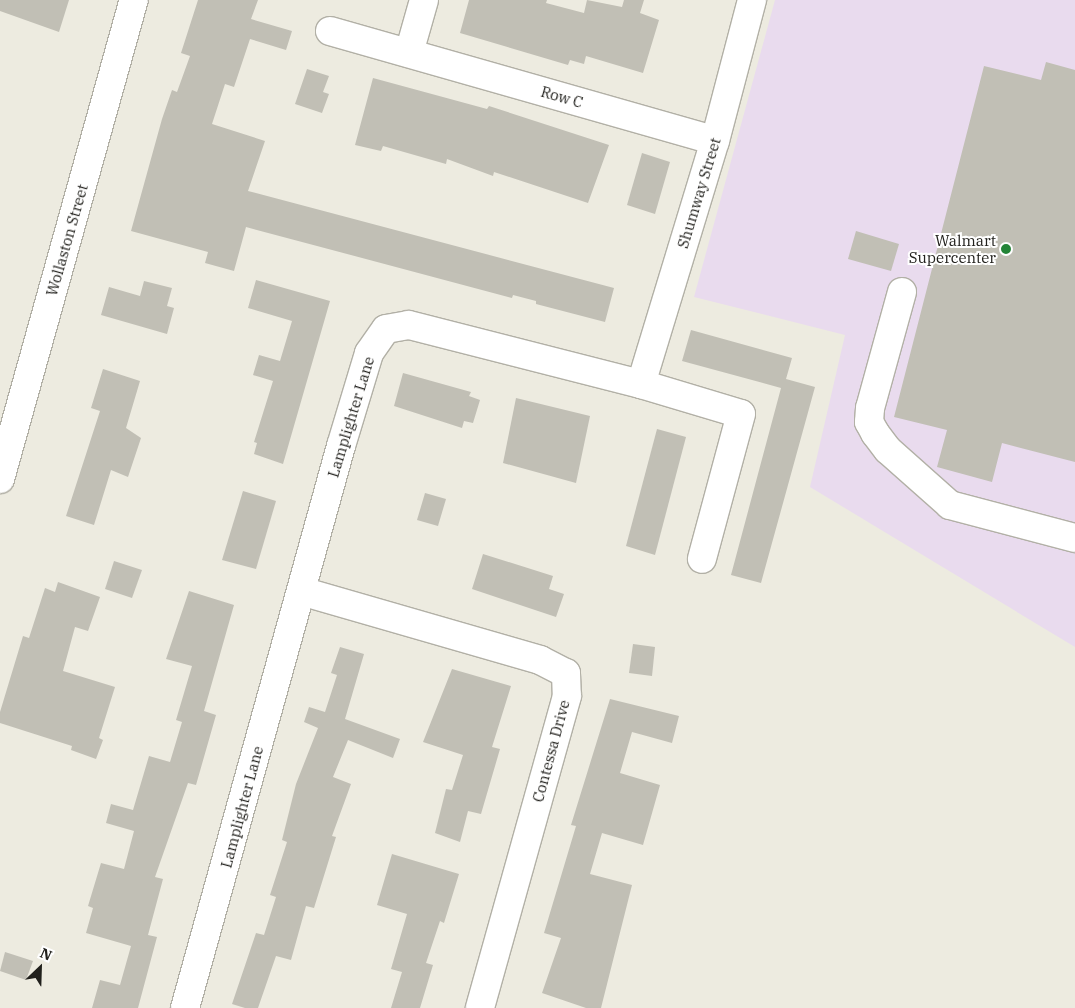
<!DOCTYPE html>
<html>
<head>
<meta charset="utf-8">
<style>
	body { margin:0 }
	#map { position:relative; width:1075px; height:1008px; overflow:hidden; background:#edebe0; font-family:"IBM Plex Serif",serif }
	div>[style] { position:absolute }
	.commercial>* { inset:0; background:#e9dbee }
	.building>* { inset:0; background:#c1bfb5 }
	.roads { filter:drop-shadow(1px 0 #b2b0a6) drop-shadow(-1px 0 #b2b0a6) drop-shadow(0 1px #b2b0a6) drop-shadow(0 -1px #b2b0a6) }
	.minor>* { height:28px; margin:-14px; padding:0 14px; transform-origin:14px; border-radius:14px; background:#fff }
	.dots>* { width:14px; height:14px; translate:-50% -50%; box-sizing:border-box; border:2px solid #fff; border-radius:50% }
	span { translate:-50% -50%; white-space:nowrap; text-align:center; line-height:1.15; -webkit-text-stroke:4px #fff; paint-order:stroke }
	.street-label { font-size:15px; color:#21201c }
	.poi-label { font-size:15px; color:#21201c }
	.right { translate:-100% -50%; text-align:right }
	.north { position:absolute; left:15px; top:943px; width:50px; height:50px; -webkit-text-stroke:4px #fff; paint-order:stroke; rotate:24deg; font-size:14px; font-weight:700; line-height:20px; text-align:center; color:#21201c }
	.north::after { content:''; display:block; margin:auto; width:18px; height:22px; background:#21201c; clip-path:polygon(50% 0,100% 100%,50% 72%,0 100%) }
</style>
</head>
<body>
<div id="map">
	<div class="commercial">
		<i style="clip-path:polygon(775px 0,1075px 0,1075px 647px,810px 487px,845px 335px,694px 297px)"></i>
	</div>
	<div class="building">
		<i style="clip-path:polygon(0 0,69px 0,59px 32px,0 11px)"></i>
		<i style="clip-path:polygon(198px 0,258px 0,251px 19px,292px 31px,286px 50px,250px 39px,234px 87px,225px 84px,212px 124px,265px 141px,248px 191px,614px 288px,605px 322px,536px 304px,536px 301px,513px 295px,512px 298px,246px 227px,234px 271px,205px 263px,208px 252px,131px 231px,162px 119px,172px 90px,177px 92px,190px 56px,181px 53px)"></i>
		<i style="clip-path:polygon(469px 0,547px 0,546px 3px,584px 13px,587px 0,622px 7px,624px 0,644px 0,640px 13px,659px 20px,643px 73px,586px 56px,584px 64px,570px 60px,568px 65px,460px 33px)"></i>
		<i style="clip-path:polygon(1046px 62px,1075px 70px,1075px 462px,1002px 443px,992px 482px,937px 467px,947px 430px,894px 417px,984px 66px,1041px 80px)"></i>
		<i style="clip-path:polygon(307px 69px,329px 76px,323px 92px,329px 94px,322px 113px,295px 104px)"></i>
		<i style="clip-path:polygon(373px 78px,487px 109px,489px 106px,609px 145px,588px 203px,494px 172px,493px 176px,447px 159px,446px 164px,383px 146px,381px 151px,355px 145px)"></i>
		<i style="clip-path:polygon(642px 153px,670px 162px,655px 214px,627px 205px)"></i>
		<i style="clip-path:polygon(856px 231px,899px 244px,891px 271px,848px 259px)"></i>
		<i style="clip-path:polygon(256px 280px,330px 301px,283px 464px,254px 454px,257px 443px,254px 442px,273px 381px,253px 375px,259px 355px,280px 361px,292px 321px,248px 308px)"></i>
		<i style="clip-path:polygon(144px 281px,172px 288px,167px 306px,174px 308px,167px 334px,101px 315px,109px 287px,140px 296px)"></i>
		<i style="clip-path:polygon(691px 330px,792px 358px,786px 379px,815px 387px,761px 583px,731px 575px,781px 388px,682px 361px)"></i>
		<i style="clip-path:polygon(103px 369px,140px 381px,126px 428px,141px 438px,128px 477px,111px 470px,94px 525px,66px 516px,100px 411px,91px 408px)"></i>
		<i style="clip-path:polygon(403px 373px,471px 392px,469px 396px,480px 400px,473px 423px,464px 421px,462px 428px,394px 406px)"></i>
		<i style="clip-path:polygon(516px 398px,590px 416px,576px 483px,503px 463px)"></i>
		<i style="clip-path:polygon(657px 429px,686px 437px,655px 555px,626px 546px)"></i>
		<i style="clip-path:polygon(243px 491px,276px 501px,256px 569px,222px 560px)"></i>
		<i style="clip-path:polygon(425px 493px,446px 499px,438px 526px,417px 520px)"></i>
		<i style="clip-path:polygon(483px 554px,553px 576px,549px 589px,564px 594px,556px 617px,472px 589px)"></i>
		<i style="clip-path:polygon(114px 561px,142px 570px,132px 598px,105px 589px)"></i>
		<i style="clip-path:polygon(58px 582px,100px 597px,88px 631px,75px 627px,63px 671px,115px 687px,99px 738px,103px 740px,96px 759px,71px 750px,72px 746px,0 723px,0 712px,23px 636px,29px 638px,45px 588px,55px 592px)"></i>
		<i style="clip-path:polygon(189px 591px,234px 605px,204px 711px,216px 715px,196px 785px,188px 783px,155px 877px,163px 879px,148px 935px,157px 937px,138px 1008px,92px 1008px,100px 980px,120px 985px,131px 946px,86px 933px,93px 908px,88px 906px,101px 863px,124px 869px,134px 831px,106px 823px,111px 804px,133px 810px,149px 756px,170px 762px,182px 722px,176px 720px,192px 666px,166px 659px)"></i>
		<i style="clip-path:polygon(633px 644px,655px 647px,652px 676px,629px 673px)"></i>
		<i style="clip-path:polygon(340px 647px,364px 654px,345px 719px,400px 739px,393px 758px,348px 740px,333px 777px,351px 784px,332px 836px,336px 837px,314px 908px,306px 906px,291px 960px,276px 956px,258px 1008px,245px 1008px,232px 1004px,256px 933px,264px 935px,276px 897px,270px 895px,287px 842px,282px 840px,296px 784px,318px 728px,304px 722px,309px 707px,325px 712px,337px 675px,331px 673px)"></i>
		<i style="clip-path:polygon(452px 669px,511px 686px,492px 747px,500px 749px,481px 814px,468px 811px,460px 842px,435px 833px,446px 789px,452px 790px,463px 755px,423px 742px)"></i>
		<i style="clip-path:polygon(610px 699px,679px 716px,672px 743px,632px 732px,620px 773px,660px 785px,643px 845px,602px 833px,590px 874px,632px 885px,601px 1008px,586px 1008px,542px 993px,561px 938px,544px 933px,576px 826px,571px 825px)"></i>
		<i style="clip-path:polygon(392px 854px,459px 874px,444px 923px,440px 921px,426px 963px,433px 965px,420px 1008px,391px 1008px,402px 972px,391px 969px,407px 914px,377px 905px)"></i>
		<i style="clip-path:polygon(5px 952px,33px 961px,26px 980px,0 971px)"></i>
	</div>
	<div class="roads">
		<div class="minor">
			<i style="left:330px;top:31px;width:400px;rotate:15.9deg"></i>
			<i style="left:409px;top:53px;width:55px;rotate:-74.2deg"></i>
			<i style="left:902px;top:292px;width:120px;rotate:105.4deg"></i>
			<i style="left:870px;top:408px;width:14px;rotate:94deg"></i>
			<i style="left:869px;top:422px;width:13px;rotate:61deg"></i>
			<i style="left:875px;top:433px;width:21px;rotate:53deg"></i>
			<i style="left:888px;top:450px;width:83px;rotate:41.6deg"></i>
			<i style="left:950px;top:505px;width:129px;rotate:14.8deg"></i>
			<i style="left:641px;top:384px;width:254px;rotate:-73.1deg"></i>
			<i style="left:715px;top:141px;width:146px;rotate:-75.3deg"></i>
			<i style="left:0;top:479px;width:497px;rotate:-74.4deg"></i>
			<i style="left:301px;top:591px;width:249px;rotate:16.1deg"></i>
			<i style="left:540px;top:660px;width:29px;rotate:27deg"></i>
			<i style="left:566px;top:673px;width:23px;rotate:88deg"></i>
			<i style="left:567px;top:696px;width:324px;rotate:105.6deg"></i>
			<i style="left:185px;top:1008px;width:583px;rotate:-74.49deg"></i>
			<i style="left:341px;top:446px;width:97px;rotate:-73.2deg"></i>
			<i style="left:369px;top:353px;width:29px;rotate:-55deg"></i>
			<i style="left:386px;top:329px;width:23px;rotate:-10deg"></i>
			<i style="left:409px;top:325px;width:239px;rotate:14.3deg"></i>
			<i style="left:641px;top:384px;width:104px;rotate:16.7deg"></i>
			<i style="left:741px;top:414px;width:150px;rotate:105.1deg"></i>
		</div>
	</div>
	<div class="dots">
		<i style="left:1006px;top:249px;background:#238437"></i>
	</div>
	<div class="street-label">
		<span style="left:562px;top:97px;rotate:16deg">Row C</span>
		<span style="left:699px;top:193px;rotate:-73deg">Shumway Street</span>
		<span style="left:67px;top:240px;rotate:-74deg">Wollaston Street</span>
		<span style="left:351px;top:417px;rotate:-73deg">Lamplighter Lane</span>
		<span style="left:551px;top:751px;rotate:-75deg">Contessa Drive</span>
		<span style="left:242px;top:807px;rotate:-75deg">Lamplighter Lane</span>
	</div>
	<div class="poi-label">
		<span class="right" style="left:996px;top:249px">Walmart<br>Supercenter</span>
	</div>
	<div class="north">N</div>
</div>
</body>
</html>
